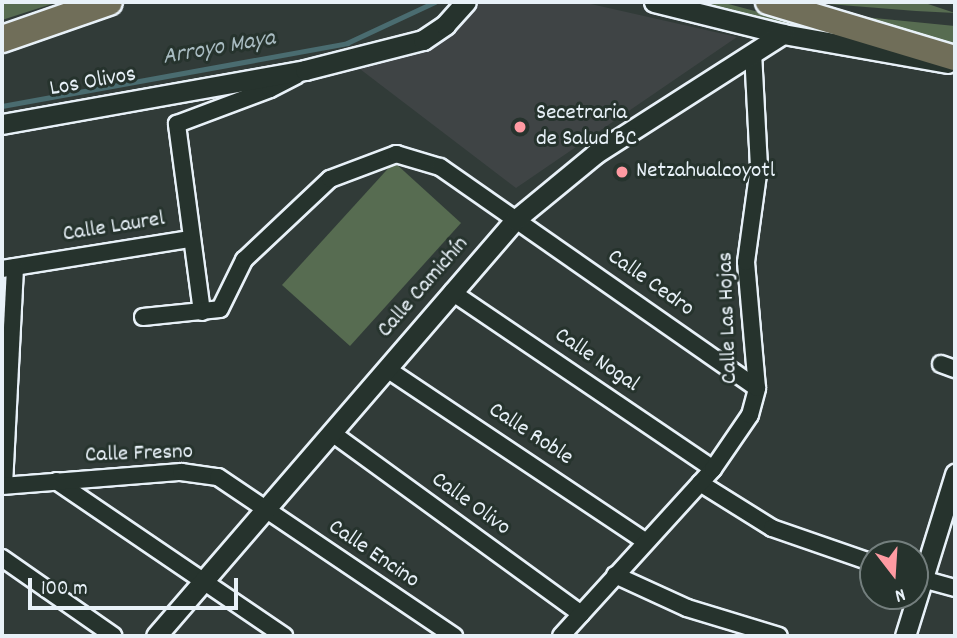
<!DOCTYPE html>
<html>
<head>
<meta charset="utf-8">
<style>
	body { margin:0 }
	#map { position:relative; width:957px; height:638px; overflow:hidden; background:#313b38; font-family:Dekko,sans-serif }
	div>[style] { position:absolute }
	.built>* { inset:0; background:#3f4445 }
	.green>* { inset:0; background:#576c51 }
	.stream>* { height:4.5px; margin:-2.25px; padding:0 2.25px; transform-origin:2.25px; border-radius:2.25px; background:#4a6c70 }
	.roads { filter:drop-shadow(2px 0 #e8f1f8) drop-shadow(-2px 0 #e8f1f8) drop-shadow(0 2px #e8f1f8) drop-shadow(0 -2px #e8f1f8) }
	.minor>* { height:16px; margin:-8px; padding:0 8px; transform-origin:8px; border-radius:8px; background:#26332d }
	.tertiary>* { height:19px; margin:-9.5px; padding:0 9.5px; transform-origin:9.5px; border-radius:9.5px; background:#26332d }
	.primary>* { height:24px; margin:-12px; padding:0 12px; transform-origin:12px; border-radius:12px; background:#706e59 }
	.trunk>* { height:26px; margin:-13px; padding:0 13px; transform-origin:13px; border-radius:13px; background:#706e59 }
	.dots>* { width:19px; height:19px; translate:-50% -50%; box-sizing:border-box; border:4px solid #26332d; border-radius:50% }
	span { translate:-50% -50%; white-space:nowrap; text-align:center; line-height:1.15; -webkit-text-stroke:6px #26332d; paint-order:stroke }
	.street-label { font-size:23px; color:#e8f1f8 }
	.poi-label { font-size:23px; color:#e8f1f8 }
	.left { translate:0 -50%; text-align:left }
	.water-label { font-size:24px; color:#a9bcc2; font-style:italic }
	.frame { position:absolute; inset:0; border:4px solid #e8f1f8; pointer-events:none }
	.north { position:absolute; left:859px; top:540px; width:70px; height:70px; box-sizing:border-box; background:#26332d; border:2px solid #747f7e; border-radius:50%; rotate:163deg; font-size:19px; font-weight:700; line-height:28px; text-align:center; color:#e8f1f8 }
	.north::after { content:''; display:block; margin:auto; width:24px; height:32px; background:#ff9aa2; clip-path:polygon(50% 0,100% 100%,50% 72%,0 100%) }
	.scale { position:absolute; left:28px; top:578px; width:210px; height:32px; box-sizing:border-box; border:4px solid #e8f1f8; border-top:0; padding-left:9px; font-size:21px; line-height:24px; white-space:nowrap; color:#e8f1f8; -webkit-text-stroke:5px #26332d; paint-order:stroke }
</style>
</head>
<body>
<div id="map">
	<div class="built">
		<i style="clip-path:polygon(480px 2px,582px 2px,737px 37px,516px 188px,356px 66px,446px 39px)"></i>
	</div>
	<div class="green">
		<i style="clip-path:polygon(2px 2px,58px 2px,2px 20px)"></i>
		<i style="clip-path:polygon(670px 2px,721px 2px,900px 50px)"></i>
		<i style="clip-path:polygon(803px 2px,922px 2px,955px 13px,916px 11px)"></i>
		<i style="clip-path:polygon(864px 17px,955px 26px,955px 45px,873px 21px)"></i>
		<i style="clip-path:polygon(394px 162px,461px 223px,350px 346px,282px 285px)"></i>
	</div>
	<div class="stream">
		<i style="left:2px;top:106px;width:351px;rotate:-10.3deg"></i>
		<i style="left:347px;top:43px;width:97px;rotate:-25deg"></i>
	</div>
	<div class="roads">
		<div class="minor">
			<i style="left:2px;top:269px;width:189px;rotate:-9.1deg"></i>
			<i style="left:452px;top:292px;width:315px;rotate:34.1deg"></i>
			<i style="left:202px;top:312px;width:190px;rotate:-97.6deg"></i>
			<i style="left:177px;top:124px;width:99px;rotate:-20.6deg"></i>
			<i style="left:270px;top:89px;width:30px;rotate:-27deg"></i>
			<i style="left:143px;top:317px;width:77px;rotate:-5.9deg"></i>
			<i style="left:220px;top:309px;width:55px;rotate:-63.9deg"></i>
			<i style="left:244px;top:260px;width:118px;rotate:-43.3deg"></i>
			<i style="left:330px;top:179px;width:71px;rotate:-20.7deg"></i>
			<i style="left:396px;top:154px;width:46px;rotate:16.5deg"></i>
			<i style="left:440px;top:167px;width:386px;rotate:34.9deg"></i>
			<i style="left:941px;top:364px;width:15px;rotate:20deg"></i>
			<i style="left:387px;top:369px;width:311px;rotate:33.7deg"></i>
			<i style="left:332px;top:433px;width:308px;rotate:36deg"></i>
			<i style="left:56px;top:481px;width:276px;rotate:34.2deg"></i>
			<i style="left:700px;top:483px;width:85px;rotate:32deg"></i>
			<i style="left:772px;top:528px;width:107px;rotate:19.1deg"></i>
			<i style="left:4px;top:485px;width:218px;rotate:-87.1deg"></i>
			<i style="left:2px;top:486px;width:180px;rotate:-4.5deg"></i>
			<i style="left:181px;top:472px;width:37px;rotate:8deg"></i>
			<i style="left:218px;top:477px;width:285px;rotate:34deg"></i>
			<i style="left:2px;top:558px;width:136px;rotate:34.9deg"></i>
			<i style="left:615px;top:575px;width:79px;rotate:24.6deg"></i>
			<i style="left:687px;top:608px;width:96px;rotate:16.9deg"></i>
			<i style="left:915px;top:577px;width:41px;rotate:15.4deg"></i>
			<i style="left:561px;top:636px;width:226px;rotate:-47.7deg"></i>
			<i style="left:713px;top:469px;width:65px;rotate:-55.6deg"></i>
			<i style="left:750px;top:415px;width:28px;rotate:-75deg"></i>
			<i style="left:757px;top:388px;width:126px;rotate:-95deg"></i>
			<i style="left:746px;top:262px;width:96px;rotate:-82.2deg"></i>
			<i style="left:759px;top:167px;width:114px;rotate:-93deg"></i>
		</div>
		<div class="tertiary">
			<i style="left:654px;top:2px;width:133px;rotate:13.9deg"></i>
			<i style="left:783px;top:34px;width:167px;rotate:10deg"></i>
			<i style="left:2px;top:124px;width:308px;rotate:-10.1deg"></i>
			<i style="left:305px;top:70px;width:122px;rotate:-14.3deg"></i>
			<i style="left:423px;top:40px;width:27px;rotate:-34deg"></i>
			<i style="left:445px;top:25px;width:31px;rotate:-48deg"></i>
			<i style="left:156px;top:636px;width:549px;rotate:-49.21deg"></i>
			<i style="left:515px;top:220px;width:104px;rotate:-39.5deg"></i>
			<i style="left:595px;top:154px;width:223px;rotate:-32.6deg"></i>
			<i style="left:905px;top:636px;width:170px;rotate:-72.8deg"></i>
		</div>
		<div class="primary">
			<i style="left:768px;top:2px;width:195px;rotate:16.7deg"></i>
		</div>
		<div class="trunk">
			<i style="left:2px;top:39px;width:113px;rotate:-19.1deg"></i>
		</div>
	</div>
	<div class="dots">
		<i style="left:520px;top:127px;background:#ff9aa2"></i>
		<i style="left:622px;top:172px;background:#ff9aa2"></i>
	</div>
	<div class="street-label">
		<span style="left:93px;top:83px;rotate:-10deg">Los Olivos</span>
		<span style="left:114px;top:228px;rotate:-9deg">Calle Laurel</span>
		<span style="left:650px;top:284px;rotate:35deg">Calle Cedro</span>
		<span style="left:424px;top:288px;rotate:-49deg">Calle Camichín</span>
		<span style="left:729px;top:318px;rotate:-92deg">Calle Las Hojas</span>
		<span style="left:596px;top:361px;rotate:34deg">Calle Nogal</span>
		<span style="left:530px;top:435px;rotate:33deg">Calle Roble</span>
		<span style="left:139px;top:455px;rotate:-2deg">Calle Fresno</span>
		<span style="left:470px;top:505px;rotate:36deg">Calle Olivo</span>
		<span style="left:373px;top:555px;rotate:34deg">Calle Encino</span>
	</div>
	<div class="poi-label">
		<span class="left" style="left:536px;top:127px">Secetraria<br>de Salud BC</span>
		<span class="left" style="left:636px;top:172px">Netzahualcoyotl</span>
	</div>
	<div class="water-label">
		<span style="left:219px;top:49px;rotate:-10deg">Arroyo Maya</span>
	</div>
	<div class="frame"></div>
	<div class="north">N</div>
	<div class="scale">100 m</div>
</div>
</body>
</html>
